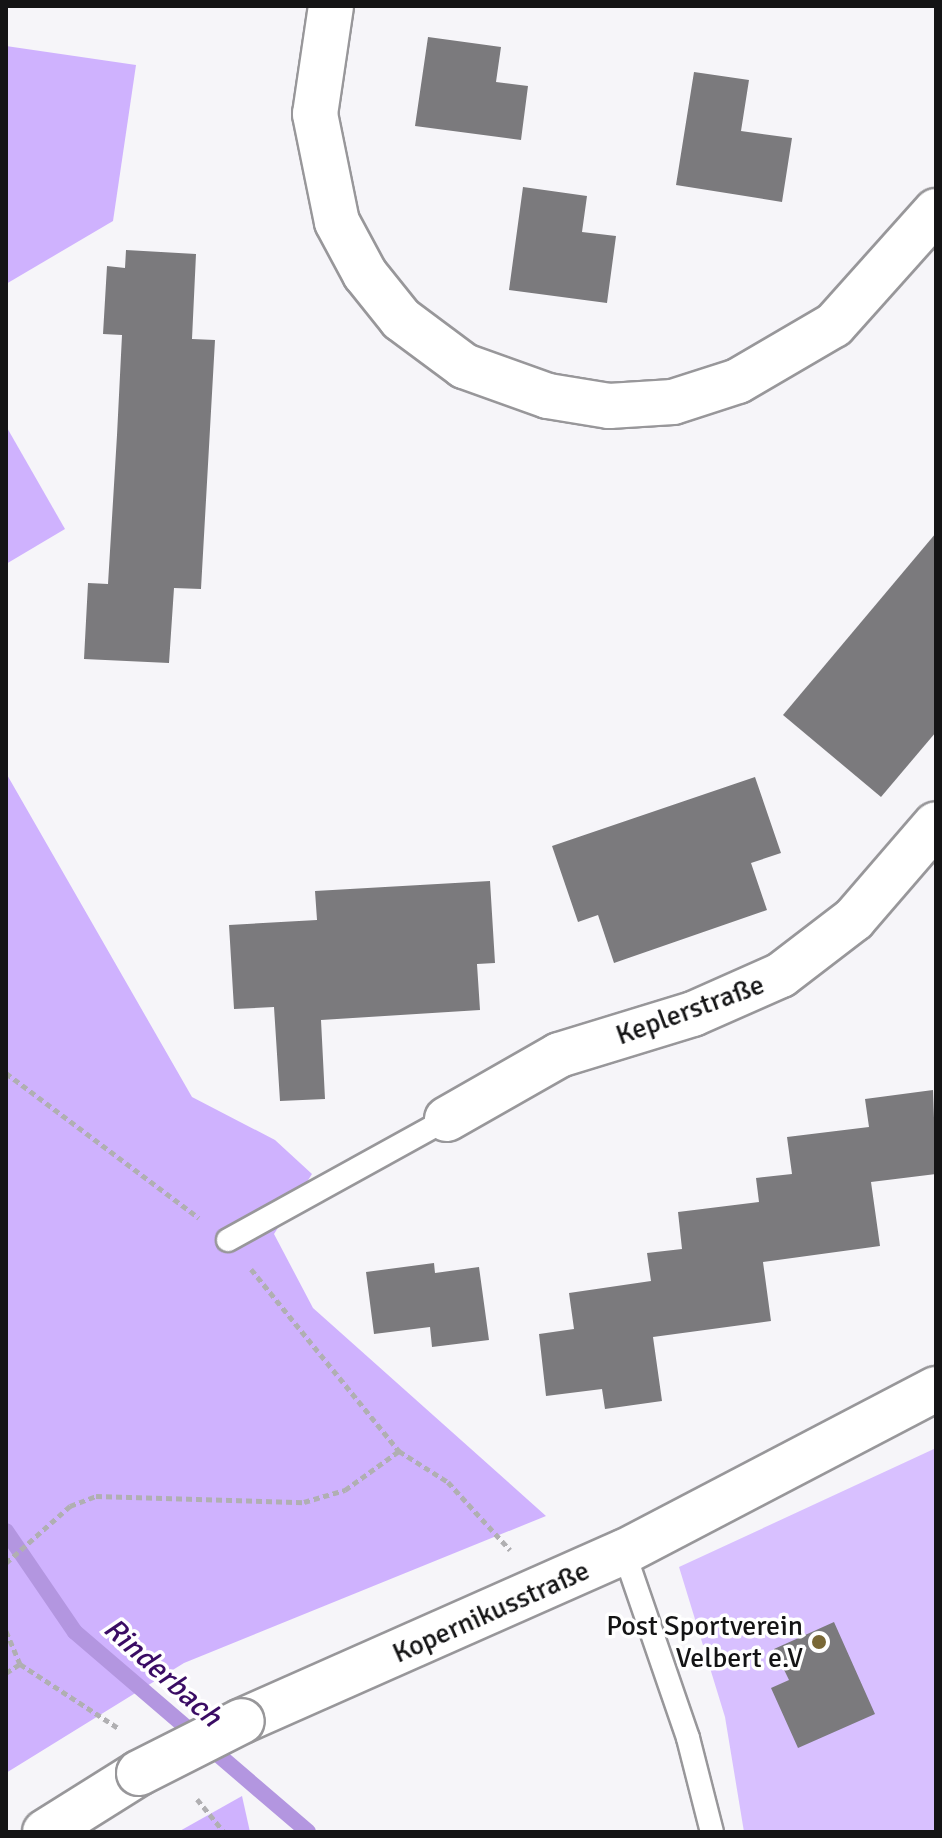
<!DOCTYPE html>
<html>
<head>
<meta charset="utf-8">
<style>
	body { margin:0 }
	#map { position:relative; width:942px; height:1838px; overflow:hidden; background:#f6f5f9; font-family:Signika,sans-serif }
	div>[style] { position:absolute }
	.green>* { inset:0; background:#d8c0ff }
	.forest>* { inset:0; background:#cfb2fe }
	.stream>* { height:16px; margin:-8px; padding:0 8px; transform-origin:8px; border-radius:8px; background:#b396e0 }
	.building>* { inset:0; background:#7b7a7d }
	.path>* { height:5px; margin-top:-2.5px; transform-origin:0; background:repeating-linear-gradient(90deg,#b0afb2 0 6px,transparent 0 10px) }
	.roads { filter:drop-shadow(2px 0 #98979a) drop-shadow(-2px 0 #98979a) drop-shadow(0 2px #98979a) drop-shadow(0 -2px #98979a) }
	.lane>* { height:22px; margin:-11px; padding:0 11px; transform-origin:11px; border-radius:11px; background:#fff }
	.street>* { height:44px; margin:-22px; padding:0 22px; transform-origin:22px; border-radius:22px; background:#fff }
	.secondary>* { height:44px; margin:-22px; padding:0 22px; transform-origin:22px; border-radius:22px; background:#fff }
	.bridges { filter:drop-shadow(2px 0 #98979a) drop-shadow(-2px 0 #98979a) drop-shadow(0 2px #98979a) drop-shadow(0 -2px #98979a) }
	.secondary-bridge>* { height:44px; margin:-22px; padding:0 22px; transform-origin:22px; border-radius:22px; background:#fff }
	.dots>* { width:22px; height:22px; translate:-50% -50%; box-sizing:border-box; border:4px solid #fff; border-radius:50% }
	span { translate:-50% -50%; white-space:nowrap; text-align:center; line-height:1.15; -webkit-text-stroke:7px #fff; paint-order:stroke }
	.street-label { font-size:28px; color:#141415 }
	.poi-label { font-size:28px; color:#141415 }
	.right { translate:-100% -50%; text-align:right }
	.water-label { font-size:30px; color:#3a0c64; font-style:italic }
	.frame { position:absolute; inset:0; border:8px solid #141415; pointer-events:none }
</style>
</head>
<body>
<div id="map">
	<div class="green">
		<i style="clip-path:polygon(936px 1448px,936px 1832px,744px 1832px,725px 1717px,679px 1567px)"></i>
	</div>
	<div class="forest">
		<i style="clip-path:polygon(6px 46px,136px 65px,113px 221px,6px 284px)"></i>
		<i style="clip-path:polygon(6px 426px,65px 529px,6px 564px)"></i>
		<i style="clip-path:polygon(6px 773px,192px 1097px,275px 1140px,312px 1174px,274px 1234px,313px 1308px,546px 1516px,184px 1663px,6px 1773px)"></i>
		<i style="clip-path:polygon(242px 1796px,250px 1832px,178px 1832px)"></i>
	</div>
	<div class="stream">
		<i style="left:6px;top:1531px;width:122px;rotate:55.7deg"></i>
		<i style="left:75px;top:1632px;width:307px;rotate:40.6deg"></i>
	</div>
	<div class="building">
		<i style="clip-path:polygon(428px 37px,501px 47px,496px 82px,528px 86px,521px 140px,415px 126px)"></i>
		<i style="clip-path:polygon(694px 72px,749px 80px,741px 131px,792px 138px,782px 202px,676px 185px)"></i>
		<i style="clip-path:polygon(523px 187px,587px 196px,582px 232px,616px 236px,607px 303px,509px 290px)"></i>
		<i style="clip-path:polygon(126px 250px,196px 254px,192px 339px,215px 340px,201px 589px,174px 588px,169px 663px,84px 659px,88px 583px,108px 584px,117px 435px,122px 335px,103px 334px,107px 266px,125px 268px)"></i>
		<i style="clip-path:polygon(936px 533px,936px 732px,881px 797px,783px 715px)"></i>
		<i style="clip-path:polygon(755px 777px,781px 853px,751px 863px,767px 910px,614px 963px,598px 915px,578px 922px,552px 846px)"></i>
		<i style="clip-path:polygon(490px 881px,495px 963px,477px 964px,480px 1010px,321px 1020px,325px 1099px,280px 1101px,274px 1007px,234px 1009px,229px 925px,317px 920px,315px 891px)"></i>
		<i style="clip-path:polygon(933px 1090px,936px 1174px,871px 1182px,880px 1246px,763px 1262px,771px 1321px,653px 1337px,662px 1401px,605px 1409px,602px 1389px,546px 1396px,539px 1334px,574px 1329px,569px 1293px,651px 1281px,647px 1253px,682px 1249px,678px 1212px,759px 1202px,756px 1178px,792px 1174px,787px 1137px,869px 1127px,865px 1099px)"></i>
		<i style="clip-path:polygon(434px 1263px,435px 1273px,479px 1267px,489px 1340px,432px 1347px,430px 1327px,374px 1334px,366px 1272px)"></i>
		<i style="clip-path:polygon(834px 1622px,875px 1714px,798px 1748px,771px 1688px,789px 1680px,774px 1649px)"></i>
	</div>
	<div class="path">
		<i style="left:6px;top:1073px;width:241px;rotate:36.9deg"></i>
		<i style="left:251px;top:1269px;width:235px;rotate:50.9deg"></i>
		<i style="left:399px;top:1451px;width:58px;rotate:32.3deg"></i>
		<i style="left:448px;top:1482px;width:92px;rotate:47.6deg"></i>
		<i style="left:6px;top:1563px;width:86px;rotate:-41.7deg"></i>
		<i style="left:70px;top:1506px;width:28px;rotate:-21deg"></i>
		<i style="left:96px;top:1496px;width:208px;rotate:1.7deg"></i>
		<i style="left:304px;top:1502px;width:43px;rotate:-16.3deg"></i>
		<i style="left:345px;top:1490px;width:67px;rotate:-35.8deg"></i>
		<i style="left:6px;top:1631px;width:36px;rotate:67deg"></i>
		<i style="left:20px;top:1664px;width:117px;rotate:33.1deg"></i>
		<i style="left:6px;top:1673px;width:17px;rotate:-33deg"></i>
		<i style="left:197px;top:1799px;width:43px;rotate:50.7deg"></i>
	</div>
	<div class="roads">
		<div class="lane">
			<i style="left:228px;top:1240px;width:250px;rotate:-28.9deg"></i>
			<i style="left:624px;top:1552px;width:197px;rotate:71deg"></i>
			<i style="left:688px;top:1738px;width:97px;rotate:75.7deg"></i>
		</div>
		<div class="street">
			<i style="left:331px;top:6px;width:109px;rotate:98.4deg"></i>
			<i style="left:315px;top:114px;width:110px;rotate:78.5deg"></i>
			<i style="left:337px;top:222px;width:59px;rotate:61.7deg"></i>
			<i style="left:365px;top:274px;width:58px;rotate:51.3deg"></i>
			<i style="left:401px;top:319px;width:79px;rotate:36.7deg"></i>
			<i style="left:464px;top:366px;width:89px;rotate:19.7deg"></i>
			<i style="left:548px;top:396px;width:62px;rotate:9.3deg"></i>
			<i style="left:609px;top:406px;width:64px;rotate:-3.6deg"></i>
			<i style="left:673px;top:402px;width:68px;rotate:-17.9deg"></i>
			<i style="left:738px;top:381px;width:111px;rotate:-30.3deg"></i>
			<i style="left:834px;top:325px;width:153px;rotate:-48.2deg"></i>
			<i style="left:447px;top:1119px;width:129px;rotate:-29.7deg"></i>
			<i style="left:559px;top:1055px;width:140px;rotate:-17deg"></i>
			<i style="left:693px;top:1014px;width:96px;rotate:-23.9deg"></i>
			<i style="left:781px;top:975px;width:92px;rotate:-37.5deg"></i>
			<i style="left:854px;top:919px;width:125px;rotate:-49.2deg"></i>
		</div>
		<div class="secondary">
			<i style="left:242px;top:1721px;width:418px;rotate:-23.9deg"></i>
			<i style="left:624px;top:1552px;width:352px;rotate:-27.6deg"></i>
			<i style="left:45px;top:1832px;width:111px;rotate:-32.1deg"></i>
		</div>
	</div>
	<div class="bridges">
		<div class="secondary-bridge">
			<i style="left:139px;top:1773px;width:115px;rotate:-26.8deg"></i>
		</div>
	</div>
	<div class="dots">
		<i style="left:819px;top:1642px;background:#796836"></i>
	</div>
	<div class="street-label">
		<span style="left:690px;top:1010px;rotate:-20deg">Keplerstraße</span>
		<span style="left:491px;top:1612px;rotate:-24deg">Kopernikusstraße</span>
	</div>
	<div class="poi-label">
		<span class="right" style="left:803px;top:1642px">Post Sportverein<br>Velbert e.V</span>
	</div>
	<div class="water-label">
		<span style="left:162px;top:1673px;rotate:42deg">Rinderbach</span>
	</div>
	<div class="frame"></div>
</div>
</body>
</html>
